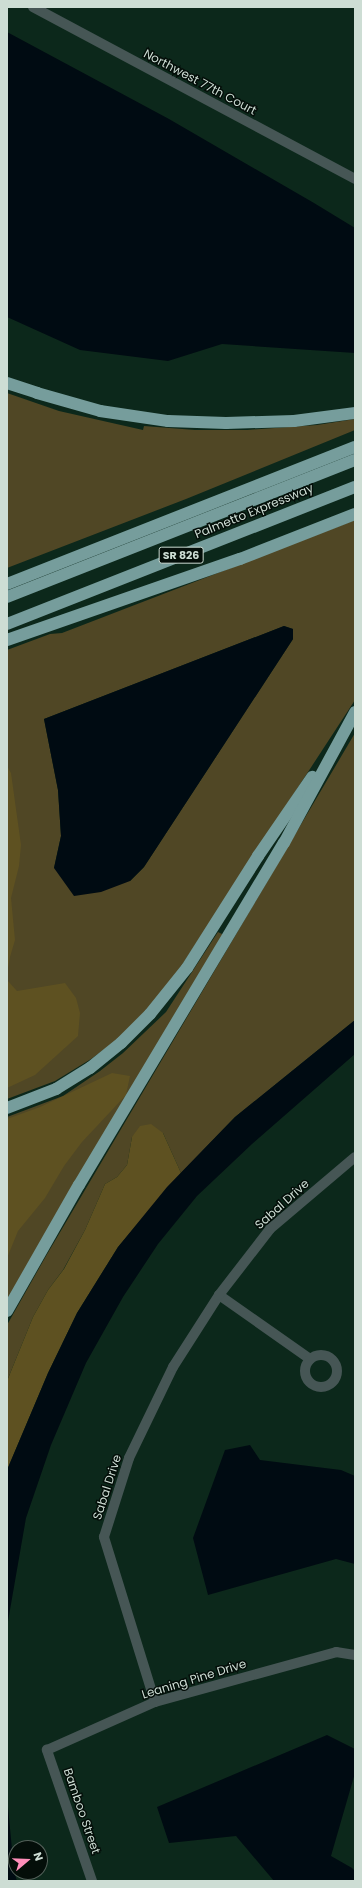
<!DOCTYPE html>
<html>
<head>
<meta charset="utf-8">
<style>
	body { margin:0 }
	#map { position:relative; width:362px; height:1888px; overflow:hidden; background:#0c281b; font-family:Poppins,sans-serif }
	div>[style] { position:absolute }
	.green>* { inset:0; background:#504725 }
	.forest>* { inset:0; background:#5e5121 }
	.water>* { inset:0; background:#000b12 }
	.minor>* { height:10px; margin:-5px; padding:0 5px; transform-origin:5px; border-radius:5px; background:#465655 }
	.minor>.ring { margin:-5px; padding:0; box-sizing:content-box; background:none; border:10px solid #465655; border-radius:50% }
	.motorway>* { height:12px; margin:-6px; padding:0 6px; transform-origin:6px; border-radius:6px; background:#769d9c }
	span { translate:-50% -50%; white-space:nowrap; text-align:center; line-height:1.15; -webkit-text-stroke:3px #040e09; paint-order:stroke }
	.shield-label span { padding:1px 3px; background:#040e09; border:1px solid; border-radius:3px; -webkit-text-stroke-width:0 }
	.shield-label { font-size:11px; color:#cdddd4; font-weight:700 }
	.street-label { font-size:12px; color:#cdddd4 }
	.frame { position:absolute; inset:0; border:8px solid #cdddd4; pointer-events:none }
	.north { position:absolute; left:8px; top:1840px; width:40px; height:40px; box-sizing:border-box; background:#040e09; border:1px solid #54615a; border-radius:50%; rotate:71deg; font-size:11px; font-weight:700; line-height:16px; text-align:center; color:#cdddd4 }
	.north::after { content:''; display:block; margin:auto; width:14px; height:18px; background:#ff8eba; clip-path:polygon(50% 0,100% 100%,50% 72%,0 100%) }
</style>
</head>
<body>
<div id="map">
	<div class="green">
		<i style="clip-path:polygon(7px 393px,59px 411px,143px 430px,144px 426px,195px 430px,247px 430px,317px 425px,355px 419px,355px 430px,186px 499px,7px 568px)"></i>
		<i style="clip-path:polygon(evenodd,355px 520px,355px 700px,165px 991px,117px 1040px,91px 1059px,55px 1081px,7px 1099px,7px 650px,50px 634px,62px 633px,355px 520px,284px 626px,293px 629px,293px 639px,144px 867px,130px 881px,54px 868px,61px 836px,58px 790px,44px 719px,284px 626px)"></i>
		<i style="clip-path:polygon(355px 733px,355px 1020px,235px 1117px,181px 1173px,163px 1133px,132px 1137px,127px 1165px,117px 1177px,105px 1184px,85px 1230px,63px 1270px,48px 1290px,33px 1317px,7px 1381px,7px 1325px,46px 1256px)"></i>
		<i style="clip-path:polygon(218px 932px,224px 935px,7px 1301px,7px 1117px,63px 1096px,100px 1071px,123px 1053px,166px 1012px)"></i>
	</div>
	<div class="forest">
		<i style="clip-path:polygon(7px 766px,11px 773px,21px 845px,19px 866px,11px 898px,15px 940px,10px 957px,7px 974px)"></i>
		<i style="clip-path:polygon(7px 980px,17px 991px,65px 983px,76px 998px,80px 1013px,78px 1036px,35px 1075px,7px 1088px)"></i>
		<i style="clip-path:polygon(112px 1073px,130px 1076px,126px 1095px,82px 1142px,64px 1166px,45px 1198px,18px 1231px,7px 1258px,7px 1119px,40px 1107px)"></i>
		<i style="clip-path:polygon(151px 1124px,163px 1133px,181px 1173px,118px 1247px,77px 1313px,48px 1373px,7px 1470px,7px 1381px,33px 1317px,48px 1290px,64px 1269px,85px 1230px,105px 1184px,117px 1177px,127px 1165px,132px 1137px,140px 1126px)"></i>
	</div>
	<div class="water">
		<i style="clip-path:polygon(7px 32px,169px 119px,314px 203px,355px 228px,355px 353px,222px 344px,168px 361px,80px 350px,7px 317px)"></i>
		<i style="clip-path:polygon(284px 626px,293px 629px,293px 639px,144px 867px,130px 881px,101px 892px,74px 896px,54px 868px,61px 836px,58px 790px,44px 719px)"></i>
		<i style="clip-path:polygon(355px 1020px,355px 1054px,252px 1144px,197px 1196px,158px 1244px,123px 1297px,86px 1363px,51px 1445px,26px 1518px,7px 1627px,7px 1470px,48px 1373px,77px 1313px,118px 1247px,167px 1187px,235px 1117px)"></i>
		<i style="clip-path:polygon(250px 1445px,260px 1460px,341px 1470px,355px 1476px,355px 1564px,336px 1559px,208px 1595px,193px 1538px,225px 1450px)"></i>
		<i style="clip-path:polygon(327px 1735px,355px 1749px,355px 1773px,331px 1856px,352px 1868px,355px 1871px,355px 1881px,274px 1881px,236px 1836px,169px 1843px,157px 1807px)"></i>
		<i style="clip-path:polygon(7px 1796px,14px 1871px,17px 1881px,7px 1881px)"></i>
	</div>
	<div class="minor">
		<i style="left:33px;top:7px;width:365px;rotate:28.1deg"></i>
		<i style="left:219px;top:1295px;width:111px;rotate:35.1deg"></i>
		<i class="ring" style="left:305px;top:1355px;width:22px;height:22px"></i>
		<i style="left:155px;top:1702px;width:173px;rotate:-107.2deg"></i>
		<i style="left:104px;top:1537px;width:83px;rotate:-72.4deg"></i>
		<i style="left:129px;top:1458px;width:101px;rotate:-64.2deg"></i>
		<i style="left:173px;top:1367px;width:85px;rotate:-57.4deg"></i>
		<i style="left:219px;top:1295px;width:83px;rotate:-52.3deg"></i>
		<i style="left:270px;top:1229px;width:111px;rotate:-40.3deg"></i>
		<i style="left:92px;top:1881px;width:139px;rotate:-109deg"></i>
		<i style="left:47px;top:1750px;width:118px;rotate:-24deg"></i>
		<i style="left:155px;top:1702px;width:188px;rotate:-15.4deg"></i>
		<i style="left:336px;top:1652px;width:19px;rotate:9deg"></i>
	</div>
	<div class="motorway">
		<i style="left:7px;top:383px;width:32px;rotate:18deg"></i>
		<i style="left:37px;top:393px;width:66px;rotate:15.9deg"></i>
		<i style="left:100px;top:411px;width:69px;rotate:8.4deg"></i>
		<i style="left:168px;top:421px;width:58px;rotate:2deg"></i>
		<i style="left:226px;top:423px;width:68px;rotate:-1.7deg"></i>
		<i style="left:294px;top:421px;width:62px;rotate:-7.5deg"></i>
		<i style="left:7px;top:584px;width:374px;rotate:-21.5deg"></i>
		<i style="left:7px;top:597px;width:374px;rotate:-21.5deg"></i>
		<i style="left:7px;top:624px;width:374px;rotate:-21.5deg"></i>
		<i style="left:7px;top:640px;width:247px;rotate:-19.2deg"></i>
		<i style="left:240px;top:559px;width:123px;rotate:-21.4deg"></i>
		<i style="left:7px;top:1108px;width:53px;rotate:-21.2deg"></i>
		<i style="left:56px;top:1089px;width:40px;rotate:-32deg"></i>
		<i style="left:90px;top:1068px;width:40px;rotate:-39deg"></i>
		<i style="left:121px;top:1043px;width:41px;rotate:-45deg"></i>
		<i style="left:150px;top:1014px;width:59px;rotate:-51.2deg"></i>
		<i style="left:187px;top:968px;width:133px;rotate:-57.6deg"></i>
		<i style="left:258px;top:856px;width:96px;rotate:-55.6deg"></i>
		<i style="left:7px;top:1311px;width:145px;rotate:-60.3deg"></i>
		<i style="left:79px;top:1185px;width:399px;rotate:-59.1deg"></i>
		<i style="left:284px;top:843px;width:149px;rotate:-61.5deg"></i>
	</div>
	<div class="shield-label">
		<span style="left:181px;top:555px">SR 826</span>
	</div>
	<div class="street-label">
		<span style="left:200px;top:82px;rotate:28deg">Northwest 77th Court</span>
		<span style="left:254px;top:511px;rotate:-22deg">Palmetto Expressway</span>
		<span style="left:282px;top:1204px;rotate:-42deg">Sabal Drive</span>
		<span style="left:107px;top:1487px;rotate:-72deg">Sabal Drive</span>
		<span style="left:194px;top:1679px;rotate:-17deg">Leaning Pine Drive</span>
		<span style="left:82px;top:1811px;rotate:71deg">Bamboo Street</span>
	</div>
	<div class="frame"></div>
	<div class="north">N</div>
</div>
</body>
</html>
